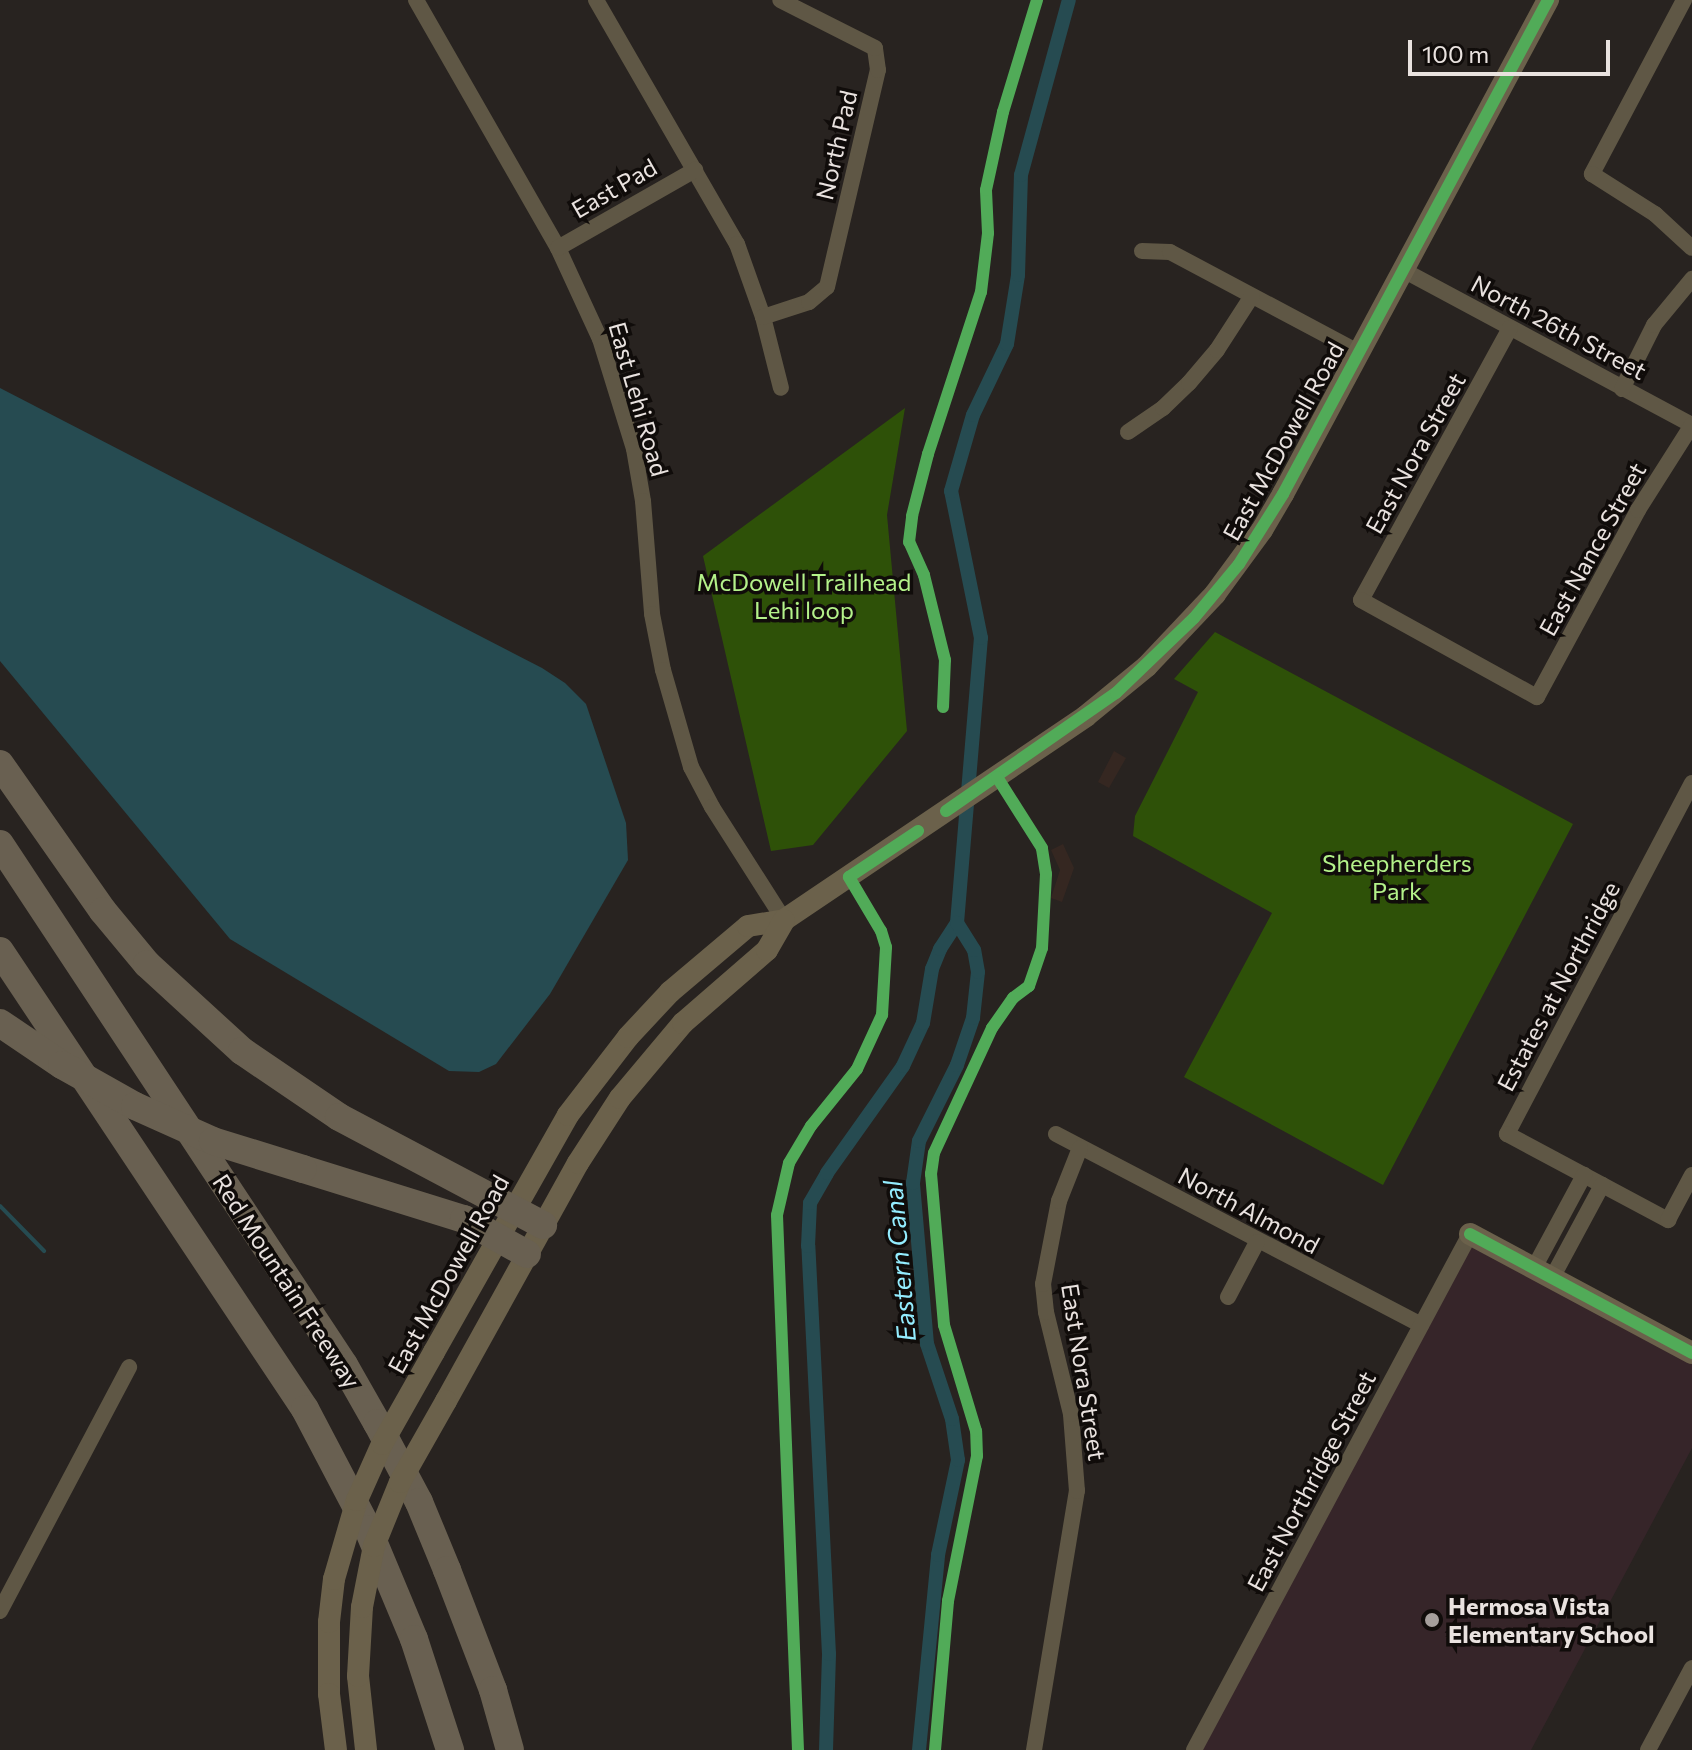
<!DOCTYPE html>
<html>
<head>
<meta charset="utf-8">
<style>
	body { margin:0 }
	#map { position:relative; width:1692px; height:1750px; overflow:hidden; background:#282320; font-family:Commissioner,sans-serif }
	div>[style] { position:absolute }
	.built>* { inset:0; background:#352721 }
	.education>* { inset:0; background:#362529 }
	.green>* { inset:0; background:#2e5108 }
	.water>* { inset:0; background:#264b51 }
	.stream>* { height:4px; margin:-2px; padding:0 2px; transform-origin:2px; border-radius:2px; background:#264b51 }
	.canal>* { height:14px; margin:-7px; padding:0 7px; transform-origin:7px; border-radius:7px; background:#264b51 }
	.street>* { height:16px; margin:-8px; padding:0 8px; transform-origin:8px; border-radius:8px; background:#5f5745 }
	.secondary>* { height:22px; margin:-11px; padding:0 11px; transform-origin:11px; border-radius:11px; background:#6b614b }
	.highway>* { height:28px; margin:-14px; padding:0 14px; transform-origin:14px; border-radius:14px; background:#696051 }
	.secondary-bridge>* { height:22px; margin:-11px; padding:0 11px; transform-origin:11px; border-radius:11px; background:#6b614b }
	.highway-bridge>* { height:28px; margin:-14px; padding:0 14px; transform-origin:14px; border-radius:14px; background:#696051 }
	.cycleway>* { height:12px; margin:-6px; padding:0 6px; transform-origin:6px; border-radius:6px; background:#51ab58 }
	.dots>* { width:22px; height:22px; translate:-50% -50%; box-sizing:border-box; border:4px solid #100c0a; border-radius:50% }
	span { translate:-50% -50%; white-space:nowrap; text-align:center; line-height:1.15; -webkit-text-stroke:7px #100c0a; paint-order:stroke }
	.street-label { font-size:24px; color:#e9e2df }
	.park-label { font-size:24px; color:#b4f28a }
	.poi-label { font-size:24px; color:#e9e2df; font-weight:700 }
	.left { translate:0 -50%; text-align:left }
	.water-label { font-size:26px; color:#94edff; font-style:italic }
	.scale { position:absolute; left:1408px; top:40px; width:202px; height:36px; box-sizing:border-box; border:4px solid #e9e2df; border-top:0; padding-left:10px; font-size:24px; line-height:28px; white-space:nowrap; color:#e9e2df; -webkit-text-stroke:6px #100c0a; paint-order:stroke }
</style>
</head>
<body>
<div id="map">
	<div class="built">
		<i style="clip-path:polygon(1114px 751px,1126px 758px,1109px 788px,1098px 782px)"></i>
		<i style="clip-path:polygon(1063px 844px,1074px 868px,1062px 902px,1051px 898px,1060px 870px,1051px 850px)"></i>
	</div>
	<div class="education">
		<i style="clip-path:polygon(1470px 1234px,1692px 1353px,1692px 1448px,1531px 1750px,1194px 1750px)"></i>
	</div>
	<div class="green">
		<i style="clip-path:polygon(905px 408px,887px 515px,907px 731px,813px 845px,771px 851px,703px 556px)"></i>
		<i style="clip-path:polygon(1215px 632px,1573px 824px,1383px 1185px,1184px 1077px,1272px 913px,1133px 836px,1135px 816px,1198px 692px,1174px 679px)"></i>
	</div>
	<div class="water">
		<i style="clip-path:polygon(0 388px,542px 668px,565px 683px,586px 704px,626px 823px,628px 860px,550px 994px,496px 1064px,479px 1072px,449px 1071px,230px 939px,0 661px)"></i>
	</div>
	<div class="stream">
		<i style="left:0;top:1206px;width:63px;rotate:45.6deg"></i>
	</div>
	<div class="canal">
		<i style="left:826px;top:1750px;width:96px;rotate:-88.2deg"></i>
		<i style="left:829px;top:1654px;width:409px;rotate:-92.9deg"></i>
		<i style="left:808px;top:1246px;width:43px;rotate:-87.3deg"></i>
		<i style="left:810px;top:1203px;width:34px;rotate:-60deg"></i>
		<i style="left:827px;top:1173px;width:131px;rotate:-54.6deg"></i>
		<i style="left:903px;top:1066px;width:47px;rotate:-65.1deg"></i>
		<i style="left:923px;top:1023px;width:55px;rotate:-80.5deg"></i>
		<i style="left:932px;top:969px;width:22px;rotate:-68deg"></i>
		<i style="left:940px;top:949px;width:31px;rotate:-57deg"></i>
		<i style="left:957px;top:923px;width:286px;rotate:-85.2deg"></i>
		<i style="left:981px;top:638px;width:150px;rotate:-101.5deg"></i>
		<i style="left:951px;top:491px;width:79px;rotate:-73.9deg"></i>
		<i style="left:973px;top:415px;width:79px;rotate:-64.4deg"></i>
		<i style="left:1007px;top:344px;width:70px;rotate:-80.9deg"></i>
		<i style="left:1018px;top:275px;width:100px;rotate:-88.3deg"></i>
		<i style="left:1021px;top:175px;width:181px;rotate:-74.7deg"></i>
		<i style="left:919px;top:1750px;width:196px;rotate:-84.4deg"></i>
		<i style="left:938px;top:1555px;width:97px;rotate:-78.1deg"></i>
		<i style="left:958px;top:1460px;width:41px;rotate:-98.3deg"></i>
		<i style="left:952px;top:1419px;width:79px;rotate:-108.4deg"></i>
		<i style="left:927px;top:1344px;width:162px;rotate:-95deg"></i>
		<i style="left:913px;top:1183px;width:42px;rotate:-81.9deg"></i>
		<i style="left:919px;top:1141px;width:85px;rotate:-63.4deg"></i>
		<i style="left:957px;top:1065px;width:50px;rotate:-71.2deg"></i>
		<i style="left:973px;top:1018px;width:46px;rotate:-83.8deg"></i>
		<i style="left:978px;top:972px;width:22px;rotate:-100deg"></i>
		<i style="left:974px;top:950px;width:32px;rotate:-122deg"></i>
	</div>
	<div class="street">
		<i style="left:416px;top:0;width:286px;rotate:60.2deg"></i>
		<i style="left:558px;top:248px;width:100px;rotate:65.2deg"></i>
		<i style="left:600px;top:339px;width:115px;rotate:72.8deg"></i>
		<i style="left:634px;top:449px;width:53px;rotate:80.2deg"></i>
		<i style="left:643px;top:501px;width:113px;rotate:85.4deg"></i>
		<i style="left:652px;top:614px;width:57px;rotate:78.9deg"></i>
		<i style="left:663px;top:670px;width:101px;rotate:73.9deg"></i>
		<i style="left:691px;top:767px;width:45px;rotate:62.3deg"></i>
		<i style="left:712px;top:807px;width:134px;rotate:57.5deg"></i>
		<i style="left:596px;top:0;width:282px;rotate:60deg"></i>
		<i style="left:737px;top:244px;width:77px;rotate:70.4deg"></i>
		<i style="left:763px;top:317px;width:73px;rotate:75.8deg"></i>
		<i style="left:1684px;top:0;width:197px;rotate:117.9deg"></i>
		<i style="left:1592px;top:174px;width:75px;rotate:32.4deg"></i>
		<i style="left:1655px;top:214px;width:50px;rotate:42.6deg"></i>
		<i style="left:558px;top:248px;width:158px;rotate:-29.7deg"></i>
		<i style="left:1142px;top:251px;width:28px;rotate:2deg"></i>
		<i style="left:1170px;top:252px;width:213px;rotate:28deg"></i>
		<i style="left:1403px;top:270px;width:328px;rotate:28.2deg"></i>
		<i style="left:763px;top:317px;width:48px;rotate:-18.1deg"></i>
		<i style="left:809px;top:302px;width:23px;rotate:-40deg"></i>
		<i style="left:827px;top:287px;width:223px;rotate:-76.8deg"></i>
		<i style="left:878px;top:70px;width:22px;rotate:-98deg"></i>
		<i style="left:875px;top:48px;width:106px;rotate:-153.2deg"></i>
		<i style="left:1510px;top:328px;width:310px;rotate:118.7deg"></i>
		<i style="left:1361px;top:600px;width:201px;rotate:28.9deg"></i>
		<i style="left:1537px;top:697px;width:213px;rotate:-61.6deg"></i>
		<i style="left:1638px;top:510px;width:101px;rotate:-57.6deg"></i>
		<i style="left:1622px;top:389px;width:72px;rotate:-63.4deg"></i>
		<i style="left:1654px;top:325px;width:60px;rotate:-50.4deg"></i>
		<i style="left:1128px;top:432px;width:42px;rotate:-34.4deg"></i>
		<i style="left:1163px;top:408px;width:36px;rotate:-44deg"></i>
		<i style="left:1189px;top:383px;width:43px;rotate:-49.7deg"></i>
		<i style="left:1217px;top:350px;width:64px;rotate:-57.1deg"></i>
		<i style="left:1692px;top:783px;width:397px;rotate:117.8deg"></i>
		<i style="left:1507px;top:1134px;width:183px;rotate:28.1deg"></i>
		<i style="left:1668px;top:1220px;width:51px;rotate:-61.9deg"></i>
		<i style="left:1056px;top:1134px;width:412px;rotate:27.6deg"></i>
		<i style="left:1534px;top:1268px;width:106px;rotate:-61.7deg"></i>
		<i style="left:1552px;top:1278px;width:106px;rotate:-61.7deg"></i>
		<i style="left:1228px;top:1297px;width:62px;rotate:-62.2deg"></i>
		<i style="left:0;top:1611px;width:276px;rotate:-62.1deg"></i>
		<i style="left:1034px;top:1750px;width:263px;rotate:-80.6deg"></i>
		<i style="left:1077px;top:1491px;width:77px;rotate:-94.5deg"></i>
		<i style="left:1071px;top:1414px;width:105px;rotate:-103.8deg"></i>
		<i style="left:1046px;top:1312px;width:28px;rotate:-96deg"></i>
		<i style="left:1043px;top:1284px;width:85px;rotate:-79.1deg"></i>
		<i style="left:1059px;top:1201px;width:57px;rotate:-68.4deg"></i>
		<i style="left:1194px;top:1750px;width:585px;rotate:-61.86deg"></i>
		<i style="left:1648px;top:1750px;width:93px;rotate:-61.8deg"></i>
	</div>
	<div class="secondary">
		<i style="left:1470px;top:1234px;width:252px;rotate:28.2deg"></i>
		<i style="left:434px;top:1352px;width:272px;rotate:-60.5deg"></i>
		<i style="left:568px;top:1115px;width:98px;rotate:-52.4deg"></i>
		<i style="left:628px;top:1037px;width:62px;rotate:-47deg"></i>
		<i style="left:670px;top:992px;width:102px;rotate:-40.2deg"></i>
		<i style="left:748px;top:926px;width:36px;rotate:-9deg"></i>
		<i style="left:784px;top:920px;width:364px;rotate:-34deg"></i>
		<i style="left:1086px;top:716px;width:79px;rotate:-39.3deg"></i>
		<i style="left:1147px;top:666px;width:99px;rotate:-46.6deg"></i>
		<i style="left:1215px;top:594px;width:79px;rotate:-53.7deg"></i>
		<i style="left:1262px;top:530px;width:42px;rotate:-59.7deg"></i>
		<i style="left:1283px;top:494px;width:561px;rotate:-61.79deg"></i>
		<i style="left:446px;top:1401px;width:272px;rotate:-61deg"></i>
		<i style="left:578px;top:1163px;width:77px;rotate:-57.1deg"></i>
		<i style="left:620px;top:1098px;width:98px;rotate:-50deg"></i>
		<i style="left:683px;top:1023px;width:111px;rotate:-41deg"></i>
		<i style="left:767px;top:950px;width:34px;rotate:-60deg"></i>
		<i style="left:329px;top:1622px;width:72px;rotate:90deg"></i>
		<i style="left:329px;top:1694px;width:56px;rotate:82.9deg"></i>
		<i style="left:358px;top:1676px;width:74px;rotate:83.8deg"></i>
	</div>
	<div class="highway">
		<i style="left:0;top:764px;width:179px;rotate:55deg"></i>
		<i style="left:103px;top:911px;width:69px;rotate:50.3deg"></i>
		<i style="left:147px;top:964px;width:129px;rotate:42.5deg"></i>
		<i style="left:242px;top:1051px;width:117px;rotate:34.2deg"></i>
		<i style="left:339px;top:1117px;width:231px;rotate:27.9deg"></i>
		<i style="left:0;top:844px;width:624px;rotate:56.56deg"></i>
		<i style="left:344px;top:1365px;width:67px;rotate:60.4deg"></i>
		<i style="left:377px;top:1423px;width:89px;rotate:62deg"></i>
		<i style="left:419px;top:1502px;width:74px;rotate:67.6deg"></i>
		<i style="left:447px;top:1570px;width:129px;rotate:69deg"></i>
		<i style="left:493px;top:1690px;width:62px;rotate:74.2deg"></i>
		<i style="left:0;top:951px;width:550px;rotate:56.34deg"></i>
		<i style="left:305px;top:1409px;width:136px;rotate:62.3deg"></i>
		<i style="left:368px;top:1529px;width:119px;rotate:67.3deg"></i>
		<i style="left:414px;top:1639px;width:117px;rotate:72deg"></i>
		<i style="left:303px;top:1169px;width:169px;rotate:17.3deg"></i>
		<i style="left:464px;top:1219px;width:72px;rotate:29.1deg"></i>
	</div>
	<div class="secondary-bridge">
		<i style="left:329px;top:1622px;width:43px;rotate:-83.4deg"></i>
		<i style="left:334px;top:1579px;width:82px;rotate:-73.8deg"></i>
		<i style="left:357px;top:1500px;width:61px;rotate:-65.9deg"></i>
		<i style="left:382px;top:1444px;width:106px;rotate:-60.5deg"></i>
		<i style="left:358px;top:1676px;width:69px;rotate:-86.7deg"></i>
		<i style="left:362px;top:1607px;width:62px;rotate:-78.9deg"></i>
		<i style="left:374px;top:1546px;width:69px;rotate:-67.9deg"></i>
		<i style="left:400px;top:1482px;width:93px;rotate:-60.4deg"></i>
	</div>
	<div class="highway-bridge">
		<i style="left:0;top:1023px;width:75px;rotate:34.1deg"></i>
		<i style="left:62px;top:1065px;width:84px;rotate:29.3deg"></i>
		<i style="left:135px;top:1106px;width:85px;rotate:24.2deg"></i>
		<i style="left:213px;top:1141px;width:94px;rotate:17.3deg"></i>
	</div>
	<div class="cycleway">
		<i style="left:943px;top:707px;width:47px;rotate:-87.6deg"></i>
		<i style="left:945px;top:660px;width:88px;rotate:-103.9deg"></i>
		<i style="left:924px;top:575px;width:36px;rotate:-114deg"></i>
		<i style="left:909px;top:542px;width:26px;rotate:-83deg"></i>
		<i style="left:912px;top:516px;width:64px;rotate:-75.5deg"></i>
		<i style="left:928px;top:454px;width:170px;rotate:-71.9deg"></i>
		<i style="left:981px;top:292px;width:59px;rotate:-83.2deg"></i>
		<i style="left:988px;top:233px;width:43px;rotate:-92.7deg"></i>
		<i style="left:986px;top:190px;width:80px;rotate:-77.7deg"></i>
		<i style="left:1003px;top:112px;width:117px;rotate:-73.1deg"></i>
		<i style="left:946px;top:811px;width:207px;rotate:-34.8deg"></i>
		<i style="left:1116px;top:693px;width:108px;rotate:-43.9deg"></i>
		<i style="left:1194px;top:618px;width:70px;rotate:-50.2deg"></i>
		<i style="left:1239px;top:564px;width:83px;rotate:-57.8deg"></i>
		<i style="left:1283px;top:494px;width:561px;rotate:-61.79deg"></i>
		<i style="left:1470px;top:1234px;width:252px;rotate:28.2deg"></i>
		<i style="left:798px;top:1750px;width:535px;rotate:-92.25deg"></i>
		<i style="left:777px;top:1215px;width:53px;rotate:-77deg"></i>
		<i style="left:789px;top:1163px;width:43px;rotate:-59.3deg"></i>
		<i style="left:811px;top:1126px;width:73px;rotate:-51.1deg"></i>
		<i style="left:857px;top:1069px;width:60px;rotate:-65.2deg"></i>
		<i style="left:882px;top:1015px;width:68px;rotate:-86.6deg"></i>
		<i style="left:886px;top:947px;width:17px;rotate:-107deg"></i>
		<i style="left:881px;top:931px;width:63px;rotate:-120.7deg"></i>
		<i style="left:849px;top:877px;width:83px;rotate:-33.7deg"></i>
		<i style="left:935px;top:1750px;width:150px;rotate:-85deg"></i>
		<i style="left:948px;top:1601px;width:148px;rotate:-78.7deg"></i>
		<i style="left:977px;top:1456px;width:25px;rotate:-92deg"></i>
		<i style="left:976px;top:1431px;width:111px;rotate:-106.8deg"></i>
		<i style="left:944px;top:1325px;width:152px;rotate:-94.9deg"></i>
		<i style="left:931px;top:1174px;width:21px;rotate:-82deg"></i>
		<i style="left:934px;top:1153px;width:138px;rotate:-65.1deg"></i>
		<i style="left:992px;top:1028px;width:37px;rotate:-55deg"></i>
		<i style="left:1013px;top:998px;width:20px;rotate:-37deg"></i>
		<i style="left:1029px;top:986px;width:40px;rotate:-71.1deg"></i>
		<i style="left:1042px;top:948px;width:74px;rotate:-86.9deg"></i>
		<i style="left:1046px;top:874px;width:26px;rotate:-99deg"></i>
		<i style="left:1042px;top:848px;width:84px;rotate:-122.4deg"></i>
	</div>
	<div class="dots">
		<i style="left:1432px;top:1620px;background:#a59f9c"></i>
	</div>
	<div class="street-label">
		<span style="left:836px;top:145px;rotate:-77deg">North Pad</span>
		<span style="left:614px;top:188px;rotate:-30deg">East Pad</span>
		<span style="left:1559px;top:327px;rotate:28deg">North 26th Street</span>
		<span style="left:639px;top:399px;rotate:74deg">East Lehi Road</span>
		<span style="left:1283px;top:441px;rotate:-61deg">East McDowell Road</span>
		<span style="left:1415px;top:453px;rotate:-61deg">East Nora Street</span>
		<span style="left:1592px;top:549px;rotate:-61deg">East Nance Street</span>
		<span style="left:1558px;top:986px;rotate:-62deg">Estates at Northridge</span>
		<span style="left:1249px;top:1210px;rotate:28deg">North Almond</span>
		<span style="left:448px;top:1274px;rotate:-61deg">East McDowell Road</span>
		<span style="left:287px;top:1281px;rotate:57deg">Red Mountain Freeway</span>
		<span style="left:1084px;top:1372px;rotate:81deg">East Nora Street</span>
		<span style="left:1311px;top:1481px;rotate:-62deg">East Northridge Street</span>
	</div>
	<div class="park-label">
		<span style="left:804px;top:596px">McDowell Trailhead<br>Lehi loop</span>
		<span style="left:1397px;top:877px">Sheepherders<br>Park</span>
	</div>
	<div class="poi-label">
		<span class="left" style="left:1448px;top:1620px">Hermosa Vista<br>Elementary School</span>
	</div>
	<div class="water-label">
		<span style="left:899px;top:1261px;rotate:-95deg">Eastern Canal</span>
	</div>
	<div class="scale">100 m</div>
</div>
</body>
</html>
